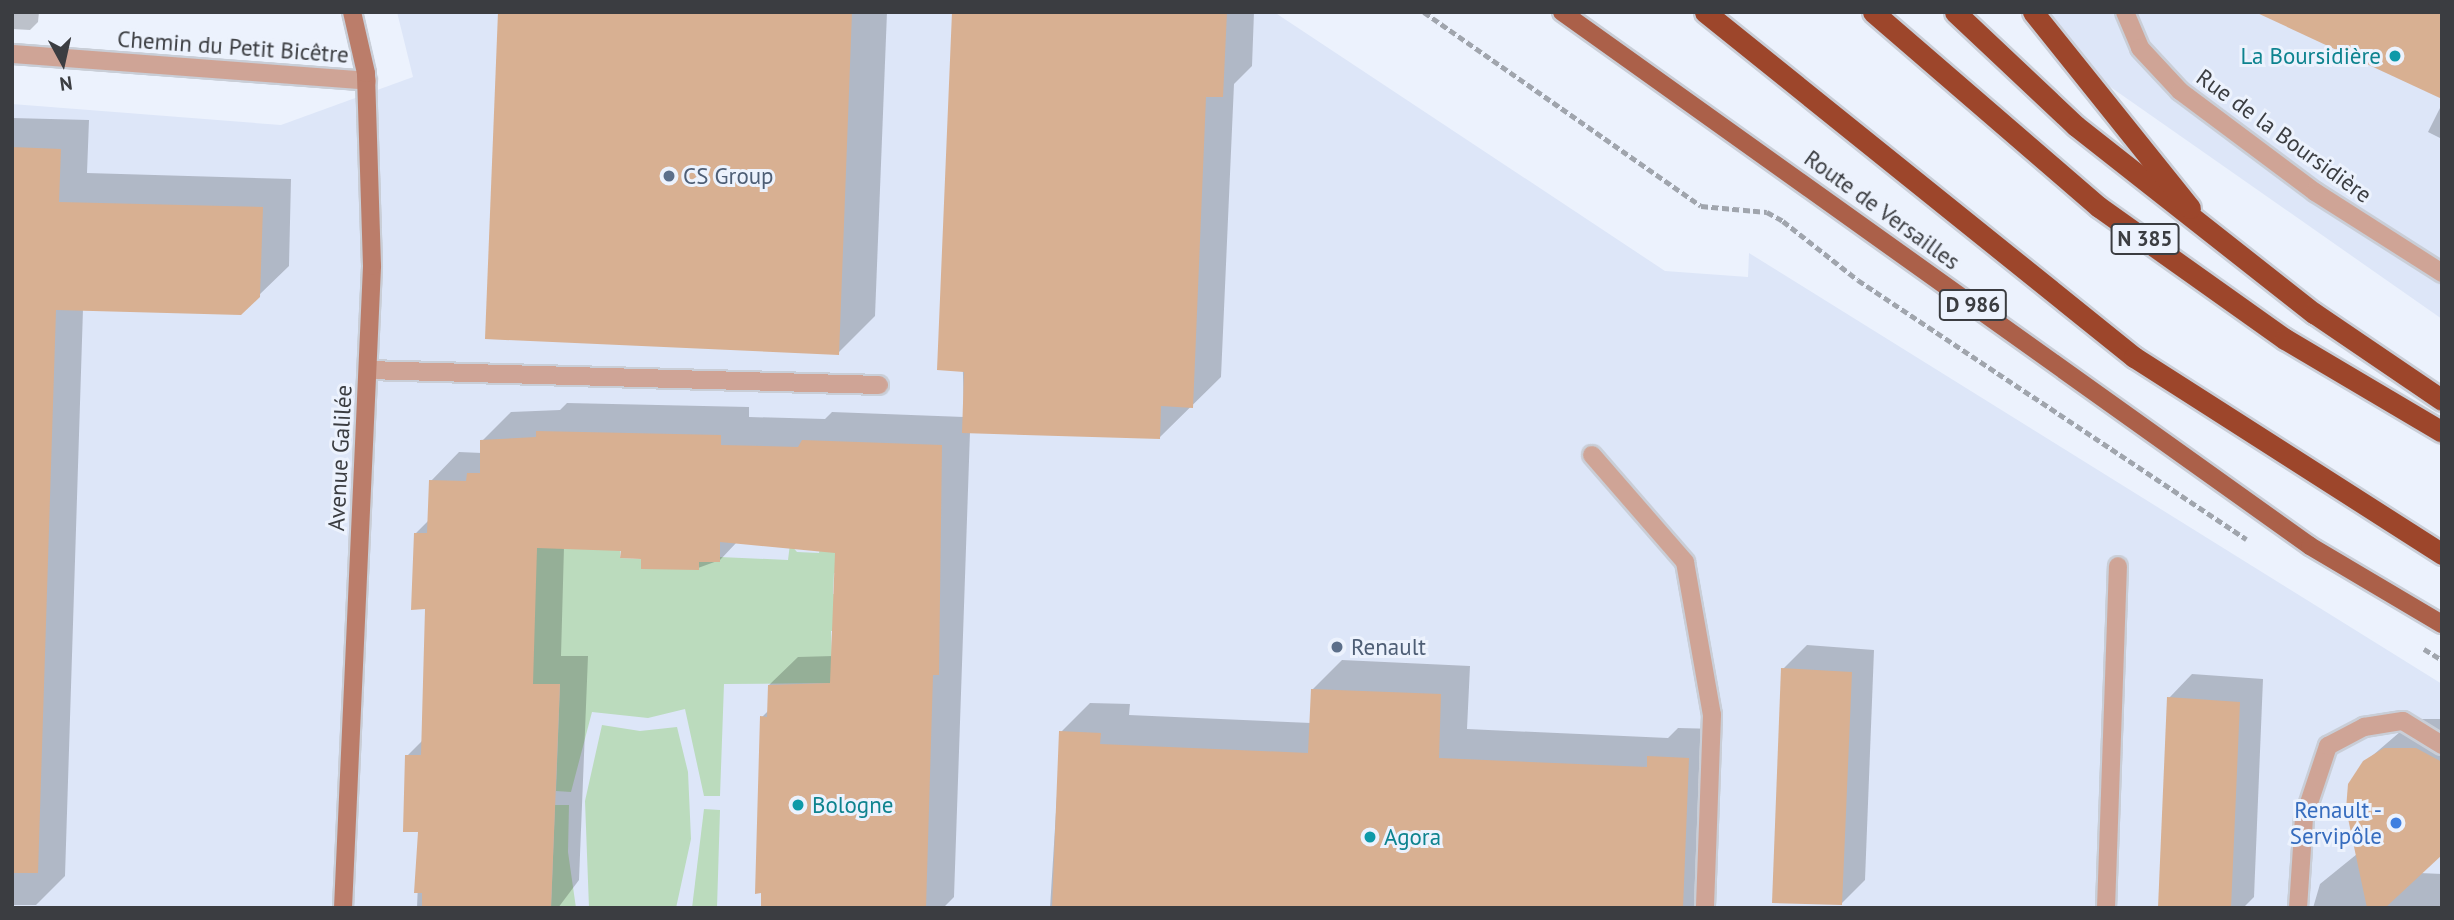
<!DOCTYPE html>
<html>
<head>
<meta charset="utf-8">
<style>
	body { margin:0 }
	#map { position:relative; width:2454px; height:920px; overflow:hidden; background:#ecf2fd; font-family:"PT Sans",sans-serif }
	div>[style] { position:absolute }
	.built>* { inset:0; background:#dde6f8 }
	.green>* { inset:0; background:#bbdbbd }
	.shadow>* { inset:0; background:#0003 }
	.building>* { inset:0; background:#d8b092 }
	.path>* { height:4.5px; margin-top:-2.25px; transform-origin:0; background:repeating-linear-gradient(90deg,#a0a5ad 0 7px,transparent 0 10.5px) }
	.roads { filter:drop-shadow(2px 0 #c9ced7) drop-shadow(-2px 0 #c9ced7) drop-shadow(0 2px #c9ced7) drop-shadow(0 -2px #c9ced7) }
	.lane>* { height:18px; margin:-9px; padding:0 9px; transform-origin:9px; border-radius:9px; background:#cfa496 }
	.street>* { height:18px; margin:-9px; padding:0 9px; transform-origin:9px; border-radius:9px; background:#cfa496 }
	.secondary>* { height:18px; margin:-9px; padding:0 9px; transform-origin:9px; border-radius:9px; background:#bb7d6a }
	.primary>* { height:18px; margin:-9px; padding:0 9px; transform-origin:9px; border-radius:9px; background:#ab6049 }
	.highway>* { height:21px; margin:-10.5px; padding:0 10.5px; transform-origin:10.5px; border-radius:10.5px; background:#9d462b }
	.dots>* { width:19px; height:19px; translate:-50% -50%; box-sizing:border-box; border:4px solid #ecf2fd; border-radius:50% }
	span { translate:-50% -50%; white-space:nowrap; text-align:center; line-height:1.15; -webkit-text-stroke:6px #ecf2fd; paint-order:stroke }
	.shield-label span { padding:2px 5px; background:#ecf2fd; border:2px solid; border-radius:5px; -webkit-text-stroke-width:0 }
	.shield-label { font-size:21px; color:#3b3d41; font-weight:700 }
	.street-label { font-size:23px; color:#3b3d41 }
	.culture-label { font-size:23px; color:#0d838f }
	.right { translate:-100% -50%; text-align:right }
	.left { translate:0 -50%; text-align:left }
	.service-label { font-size:23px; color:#4e5e75 }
	.shop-label { font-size:23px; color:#366cbe }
	.frame { position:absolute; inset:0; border:14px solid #3b3d41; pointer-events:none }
	.north { position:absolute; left:28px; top:28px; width:70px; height:70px; -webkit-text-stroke:5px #ecf2fd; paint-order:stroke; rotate:172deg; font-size:19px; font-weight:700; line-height:28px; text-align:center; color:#3b3d41 }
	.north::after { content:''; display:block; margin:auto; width:24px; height:32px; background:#3b3d41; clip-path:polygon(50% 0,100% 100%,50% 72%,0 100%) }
</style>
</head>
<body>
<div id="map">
	<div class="built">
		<i style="clip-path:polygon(397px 12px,1274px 12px,1665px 271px,1748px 277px,1749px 253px,2442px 684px,2442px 908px,12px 908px,12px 104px,281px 125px,413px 77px)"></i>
		<i style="clip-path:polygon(2026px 12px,2442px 12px,2442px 319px,2099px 79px)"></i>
	</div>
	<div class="green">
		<i style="clip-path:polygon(621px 540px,620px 558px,641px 559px,641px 569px,699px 569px,699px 562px,720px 557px,788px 560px,790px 544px,797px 552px,819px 553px,820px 547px,834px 546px,843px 573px,834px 573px,833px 594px,842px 595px,840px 631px,831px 631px,833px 683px,724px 684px,720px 796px,704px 796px,685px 709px,648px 718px,592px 712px,571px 792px,556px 791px,560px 684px,522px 684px,537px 546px)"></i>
		<i style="clip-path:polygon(602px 725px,640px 731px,677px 727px,688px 772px,691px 839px,676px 908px,589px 908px,585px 801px)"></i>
		<i style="clip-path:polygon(555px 805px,569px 805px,568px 852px,576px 908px,551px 908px)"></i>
		<i style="clip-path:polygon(704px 809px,720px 810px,717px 908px,692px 908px)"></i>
	</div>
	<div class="shadow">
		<i style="clip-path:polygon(12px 12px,39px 12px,38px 22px,30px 30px,12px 29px)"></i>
		<i style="clip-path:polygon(500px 12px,887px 12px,875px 316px,838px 353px)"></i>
		<i style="clip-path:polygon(954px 12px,1254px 12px,1252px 66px,1234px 84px,1221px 377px,1160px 437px,970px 432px,954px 897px,943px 908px,763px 908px,762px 717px,769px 710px,769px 685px,798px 657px,833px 656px,836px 552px,737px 542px,720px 560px,698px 568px,622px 549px,564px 547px,561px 656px,588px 656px,579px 880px,558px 908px,417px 908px,420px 831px,407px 756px,423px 740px,427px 608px,415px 534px,429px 520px,431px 481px,459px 452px,482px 453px,482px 441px,511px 412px,560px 410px,567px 403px,749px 407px,749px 417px,825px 419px,832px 412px,964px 417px)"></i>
		<i style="clip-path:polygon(2442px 104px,2442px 139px,2428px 132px)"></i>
		<i style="clip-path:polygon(12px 118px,89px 120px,87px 173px,291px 179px,289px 266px,259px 295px,83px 309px,65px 876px,36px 905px,12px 905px)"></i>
		<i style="clip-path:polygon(1807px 645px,1874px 650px,1865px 880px,1841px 904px,1783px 669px)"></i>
		<i style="clip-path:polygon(1342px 660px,1470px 666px,1467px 729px,1668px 738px,1678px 728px,1718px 729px,1713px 908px,1050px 908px,1061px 732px,1090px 703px,1130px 704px,1129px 715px,1311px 723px,1312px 690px)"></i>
		<i style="clip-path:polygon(2192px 674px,2263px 679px,2254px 897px,2243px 908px,2160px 908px,2169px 698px)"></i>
		<i style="clip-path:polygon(2415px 719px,2442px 719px,2442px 852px,2420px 873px,2442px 874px,2442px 908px,2313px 908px,2320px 884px,2357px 854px,2365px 762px)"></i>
	</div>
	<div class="building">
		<i style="clip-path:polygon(498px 12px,852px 12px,839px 355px,485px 339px)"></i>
		<i style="clip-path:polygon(952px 12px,1227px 12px,1223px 97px,1206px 97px,1193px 408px,1161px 406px,1160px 439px,962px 433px,964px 372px,937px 370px)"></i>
		<i style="clip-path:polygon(2255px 12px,2442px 12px,2442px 99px)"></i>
		<i style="clip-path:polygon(12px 147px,61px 149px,59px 202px,263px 207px,260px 297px,241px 315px,56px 310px,38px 873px,12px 873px)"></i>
		<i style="clip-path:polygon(536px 431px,721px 435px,721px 445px,798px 447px,802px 440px,942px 445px,939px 675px,933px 675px,926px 908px,761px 908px,761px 893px,755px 894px,760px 716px,767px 717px,768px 685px,830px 683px,835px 553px,720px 542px,720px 562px,699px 562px,699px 570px,641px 569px,641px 559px,620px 558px,621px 551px,537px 548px,533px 684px,560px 684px,551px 908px,422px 908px,422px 893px,414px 893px,418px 832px,403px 832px,405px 755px,421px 755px,425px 609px,411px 610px,414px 533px,427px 533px,429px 480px,466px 481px,467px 473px,480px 473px,480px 440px,536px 437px)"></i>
		<i style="clip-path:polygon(1781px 668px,1852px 672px,1842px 905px,1772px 903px)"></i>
		<i style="clip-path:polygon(1311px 689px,1441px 694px,1439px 758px,1647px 767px,1647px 756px,1689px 758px,1683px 908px,1052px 908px,1059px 731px,1101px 733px,1100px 744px,1308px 753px)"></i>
		<i style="clip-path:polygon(2167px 697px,2240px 702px,2231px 908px,2158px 908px)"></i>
		<i style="clip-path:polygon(2384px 748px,2416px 748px,2442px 762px,2442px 855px,2385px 908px,2367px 908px,2346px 809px,2348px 784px,2363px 761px)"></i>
	</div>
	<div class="path">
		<i style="left:1424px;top:12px;width:338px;rotate:35deg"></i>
		<i style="left:1701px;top:206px;width:66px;rotate:5.2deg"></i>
		<i style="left:1767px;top:212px;width:18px;rotate:29deg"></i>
		<i style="left:1783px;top:221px;width:95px;rotate:38.2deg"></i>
		<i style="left:1858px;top:280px;width:467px;rotate:33.7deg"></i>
		<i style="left:2424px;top:649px;width:21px;rotate:31deg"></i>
	</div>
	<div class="roads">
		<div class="lane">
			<i style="left:12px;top:54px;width:356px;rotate:4.3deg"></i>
			<i style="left:368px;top:370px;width:511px;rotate:1.68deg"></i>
			<i style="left:1592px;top:455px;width:142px;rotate:49deg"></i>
			<i style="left:1685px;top:562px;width:155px;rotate:80deg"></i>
			<i style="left:1712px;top:715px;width:193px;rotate:92.1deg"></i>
			<i style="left:2106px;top:908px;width:342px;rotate:-88deg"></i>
			<i style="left:2298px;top:908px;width:90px;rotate:-86.2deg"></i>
			<i style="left:2304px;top:818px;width:76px;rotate:-71.6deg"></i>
			<i style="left:2328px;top:746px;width:41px;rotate:-27.8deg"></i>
			<i style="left:2364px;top:727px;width:39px;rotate:-9deg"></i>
			<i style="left:2403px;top:721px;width:46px;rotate:31.6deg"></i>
		</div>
		<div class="street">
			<i style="left:2125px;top:12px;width:39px;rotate:67deg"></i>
			<i style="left:2140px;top:48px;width:59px;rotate:47.1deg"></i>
			<i style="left:2180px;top:91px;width:169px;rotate:36.8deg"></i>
			<i style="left:2315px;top:192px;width:151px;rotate:32.5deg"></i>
		</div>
		<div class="secondary">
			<i style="left:343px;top:908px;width:643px;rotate:-87.41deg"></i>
			<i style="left:372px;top:266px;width:193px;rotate:-91.8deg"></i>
			<i style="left:366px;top:73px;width:63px;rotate:-102.9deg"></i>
		</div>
		<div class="primary">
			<i style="left:1562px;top:12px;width:919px;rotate:35.52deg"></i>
			<i style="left:2310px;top:546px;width:153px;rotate:30.6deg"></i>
		</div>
		<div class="highway">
			<i style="left:1705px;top:12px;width:551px;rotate:38.81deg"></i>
			<i style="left:2134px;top:357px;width:366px;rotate:32.6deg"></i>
			<i style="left:1873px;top:12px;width:298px;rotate:40.8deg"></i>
			<i style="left:2099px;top:207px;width:228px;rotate:35.4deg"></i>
			<i style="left:2285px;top:339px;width:182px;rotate:30.6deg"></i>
			<i style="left:1955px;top:12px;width:166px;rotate:43.3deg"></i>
			<i style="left:2076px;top:126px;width:303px;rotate:38.2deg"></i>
			<i style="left:2314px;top:313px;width:155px;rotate:34.2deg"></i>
			<i style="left:2033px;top:12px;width:251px;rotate:51.3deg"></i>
		</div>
	</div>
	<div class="dots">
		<i style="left:2395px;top:56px;background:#0f9aa8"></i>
		<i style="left:669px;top:176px;background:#5c6f8a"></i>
		<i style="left:1337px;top:647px;background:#5c6f8a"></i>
		<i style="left:798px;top:805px;background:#0f9aa8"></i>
		<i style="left:2396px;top:823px;background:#3f7fe0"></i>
		<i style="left:1370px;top:837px;background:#0f9aa8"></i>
	</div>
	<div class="shield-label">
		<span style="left:2145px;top:239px">N 385</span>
		<span style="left:1973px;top:305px">D 986</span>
	</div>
	<div class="street-label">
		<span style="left:233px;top:47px;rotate:4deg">Chemin du Petit Bicêtre</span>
		<span style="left:2284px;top:136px;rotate:36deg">Rue de la Boursidière</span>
		<span style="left:1882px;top:210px;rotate:36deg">Route de Versailles</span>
		<span style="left:340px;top:458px;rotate:-87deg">Avenue Galilée</span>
	</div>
	<div class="culture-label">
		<span class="right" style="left:2381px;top:56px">La Boursidière</span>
		<span class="left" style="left:812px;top:805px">Bologne</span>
		<span class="left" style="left:1384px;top:837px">Agora</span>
	</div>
	<div class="service-label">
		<span class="left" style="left:683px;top:176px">CS Group</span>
		<span class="left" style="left:1351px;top:647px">Renault</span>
	</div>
	<div class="shop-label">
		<span class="right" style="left:2382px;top:823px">Renault -<br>Servipôle</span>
	</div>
	<div class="frame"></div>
	<div class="north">N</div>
</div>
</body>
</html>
